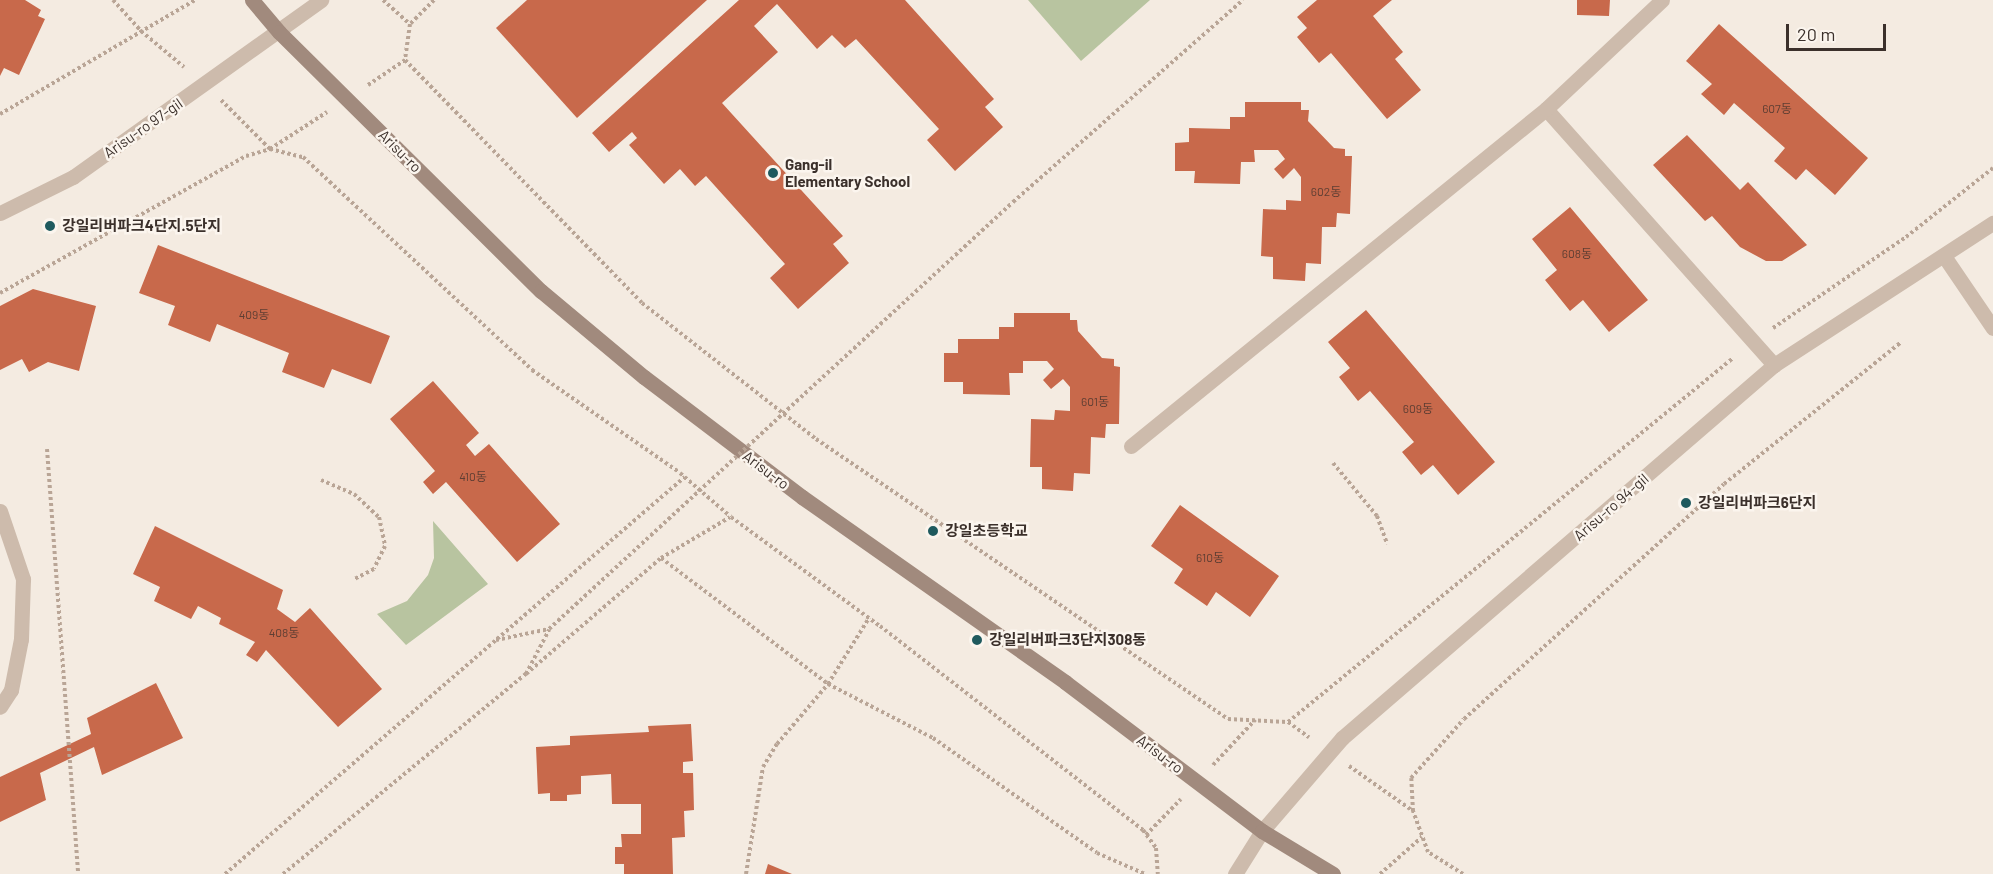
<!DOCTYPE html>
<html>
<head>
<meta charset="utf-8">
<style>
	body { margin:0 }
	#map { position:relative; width:1993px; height:874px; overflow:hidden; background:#f4ebe1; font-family:Barlow,"Noto Sans KR",sans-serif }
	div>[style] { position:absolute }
	.green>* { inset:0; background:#b8c4a0 }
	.building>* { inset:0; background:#c8694b }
	.path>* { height:4px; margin-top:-2px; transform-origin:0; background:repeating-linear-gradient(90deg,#b9a596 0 3px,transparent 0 6px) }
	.service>* { height:15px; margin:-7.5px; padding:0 7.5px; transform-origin:7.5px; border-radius:7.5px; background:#cdbbac }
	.minor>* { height:15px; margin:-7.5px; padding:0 7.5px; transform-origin:7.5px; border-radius:7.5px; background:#cdbbac }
	.tertiary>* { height:15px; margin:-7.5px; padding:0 7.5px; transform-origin:7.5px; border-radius:7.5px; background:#cdbbac }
	.secondary>* { height:15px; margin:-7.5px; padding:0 7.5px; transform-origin:7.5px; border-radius:7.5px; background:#a18a7d }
	.path-bridge>* { height:4px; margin-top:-2px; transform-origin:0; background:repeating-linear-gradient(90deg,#b9a596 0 3px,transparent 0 6px) }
	.dots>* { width:16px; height:16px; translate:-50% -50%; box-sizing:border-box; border:3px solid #fbf5ee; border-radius:50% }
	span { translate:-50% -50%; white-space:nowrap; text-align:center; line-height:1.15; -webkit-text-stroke:5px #fbf5ee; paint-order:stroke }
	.number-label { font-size:12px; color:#5e3e33 }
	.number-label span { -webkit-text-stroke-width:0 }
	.street-label { font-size:15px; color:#3b302b }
	.poi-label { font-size:15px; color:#3b302b; font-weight:700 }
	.left { translate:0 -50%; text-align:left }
	.scale { position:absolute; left:1786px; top:24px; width:100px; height:27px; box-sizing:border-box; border:3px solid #3b302b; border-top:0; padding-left:8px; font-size:18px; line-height:21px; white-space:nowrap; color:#3b302b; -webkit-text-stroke:4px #fbf5ee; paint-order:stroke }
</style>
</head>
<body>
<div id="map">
	<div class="green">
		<i style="clip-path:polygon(1028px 0,1150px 0,1081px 61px)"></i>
		<i style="clip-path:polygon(433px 521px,488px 584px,406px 645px,377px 614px,407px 601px,428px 575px,434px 558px)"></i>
	</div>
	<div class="building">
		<i style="clip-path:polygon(0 0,25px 0,41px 10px,38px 16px,45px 19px,19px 75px,4px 68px,0 76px)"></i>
		<i style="clip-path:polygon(527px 0,707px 0,577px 118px,496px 28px)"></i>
		<i style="clip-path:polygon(739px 0,905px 0,994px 99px,985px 107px,1003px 127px,955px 171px,927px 140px,939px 129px,856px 39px,845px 48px,832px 35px,817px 49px,777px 4px,754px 26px,778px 52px,722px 103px,843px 236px,833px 244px,849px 263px,798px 309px,770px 278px,785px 264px,706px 176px,695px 186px,680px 169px,664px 184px,629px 145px,637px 138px,632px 132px,609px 152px,592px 133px)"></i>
		<i style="clip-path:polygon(1317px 0,1392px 0,1373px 16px,1403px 52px,1395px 59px,1421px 90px,1387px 119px,1331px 53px,1319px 63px,1297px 37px,1307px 28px,1297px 17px)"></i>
		<i style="clip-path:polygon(1577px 0,1610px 0,1609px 16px,1577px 15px)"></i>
		<i style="clip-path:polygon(1719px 24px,1868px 158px,1835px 195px,1806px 169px,1796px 180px,1774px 161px,1785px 148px,1734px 103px,1724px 115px,1701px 94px,1712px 84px,1686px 61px)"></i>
		<i style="clip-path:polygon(1245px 102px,1301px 102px,1301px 110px,1309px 110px,1308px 121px,1334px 148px,1345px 149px,1345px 156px,1352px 156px,1350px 214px,1337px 213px,1336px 227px,1322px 227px,1321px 264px,1306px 263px,1305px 281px,1273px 279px,1273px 257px,1261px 256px,1263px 209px,1286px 210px,1286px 200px,1301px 201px,1301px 177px,1294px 168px,1283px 179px,1274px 169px,1285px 159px,1278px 150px,1254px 150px,1255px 162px,1241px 162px,1240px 184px,1194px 183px,1195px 171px,1175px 171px,1175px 143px,1189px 142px,1189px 128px,1230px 129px,1230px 117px,1245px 117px)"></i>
		<i style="clip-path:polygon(1687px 135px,1740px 190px,1748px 182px,1807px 245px,1782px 261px,1766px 261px,1740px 247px,1712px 216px,1705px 221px,1653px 165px)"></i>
		<i style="clip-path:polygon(1570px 207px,1648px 300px,1609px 332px,1583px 300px,1570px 311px,1545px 280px,1557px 270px,1532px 239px)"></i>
		<i style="clip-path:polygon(158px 245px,390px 336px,371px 384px,332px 369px,324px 388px,282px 372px,289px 353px,217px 324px,210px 342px,168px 325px,175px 306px,139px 293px)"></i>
		<i style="clip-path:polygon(33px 289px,96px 306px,79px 371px,48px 362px,29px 372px,22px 359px,0 370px,0 306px)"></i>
		<i style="clip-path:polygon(1366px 310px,1495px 462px,1458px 495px,1433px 465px,1421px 475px,1402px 452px,1414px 442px,1370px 391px,1358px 401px,1339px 377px,1350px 368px,1328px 342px)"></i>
		<i style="clip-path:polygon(1014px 313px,1070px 313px,1070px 320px,1077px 320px,1078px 331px,1102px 358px,1114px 359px,1114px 366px,1120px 367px,1119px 424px,1106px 424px,1105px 438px,1091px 437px,1090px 474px,1074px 473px,1073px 491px,1042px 489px,1042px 467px,1030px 467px,1031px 419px,1054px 420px,1055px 410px,1070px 411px,1070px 387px,1063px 379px,1051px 389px,1043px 380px,1054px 369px,1047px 361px,1023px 361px,1023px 373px,1009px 373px,1010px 395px,963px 394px,963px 382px,944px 382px,944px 353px,958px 353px,958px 339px,999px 339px,999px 327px,1014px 327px)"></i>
		<i style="clip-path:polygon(433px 381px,479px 433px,466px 445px,475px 456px,489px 444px,560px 524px,517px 562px,446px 482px,433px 494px,423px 482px,435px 471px,390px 419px)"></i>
		<i style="clip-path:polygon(1180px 505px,1279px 576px,1250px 617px,1216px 592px,1207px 606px,1174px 583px,1183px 569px,1151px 546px)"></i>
		<i style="clip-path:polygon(155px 526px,283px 590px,277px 609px,295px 622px,310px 608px,382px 689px,338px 727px,266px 650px,257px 662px,246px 655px,255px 642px,219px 624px,221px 618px,198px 606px,191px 619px,154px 601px,160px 587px,133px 574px)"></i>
		<i style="clip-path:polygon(156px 683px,183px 738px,102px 775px,94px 747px,40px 773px,46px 800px,0 822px,0 777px,91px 734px,87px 718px)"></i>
		<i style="clip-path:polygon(691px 724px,693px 761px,683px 762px,683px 773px,693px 773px,694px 810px,684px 811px,685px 837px,672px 838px,673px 874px,624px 874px,624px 864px,615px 864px,615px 847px,622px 847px,621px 834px,641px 834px,641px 804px,612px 804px,611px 774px,581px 776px,581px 794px,567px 795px,567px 801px,550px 801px,550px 793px,538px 794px,536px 747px,570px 745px,570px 736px,649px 732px,648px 726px)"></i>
		<i style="clip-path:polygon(768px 864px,792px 874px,765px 874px)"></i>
	</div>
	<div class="path">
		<i style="left:113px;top:0;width:42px;rotate:47.9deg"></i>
		<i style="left:141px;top:31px;width:56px;rotate:39.9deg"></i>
		<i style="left:383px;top:0;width:36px;rotate:42deg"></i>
		<i style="left:434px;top:0;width:34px;rotate:135deg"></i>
		<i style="left:410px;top:24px;width:36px;rotate:98deg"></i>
		<i style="left:405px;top:60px;width:339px;rotate:45.7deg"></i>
		<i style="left:642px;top:303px;width:221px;rotate:38deg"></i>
		<i style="left:816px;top:439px;width:498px;rotate:34.2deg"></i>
		<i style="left:1228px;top:719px;width:60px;rotate:2.9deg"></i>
		<i style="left:1288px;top:722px;width:26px;rotate:36deg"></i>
		<i style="left:368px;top:85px;width:45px;rotate:-34deg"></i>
		<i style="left:221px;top:100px;width:69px;rotate:45deg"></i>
		<i style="left:270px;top:149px;width:34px;rotate:14deg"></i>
		<i style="left:303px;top:157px;width:313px;rotate:42.9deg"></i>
		<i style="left:532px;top:370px;width:180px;rotate:34.8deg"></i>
		<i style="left:680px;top:473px;width:67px;rotate:40.8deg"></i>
		<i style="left:731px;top:517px;width:185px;rotate:36.2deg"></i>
		<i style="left:880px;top:626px;width:333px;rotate:37.8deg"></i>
		<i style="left:1143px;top:830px;width:22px;rotate:54deg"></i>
		<i style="left:1156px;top:848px;width:26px;rotate:86deg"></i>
		<i style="left:0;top:114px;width:226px;rotate:-30.3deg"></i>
		<i style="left:1013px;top:202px;width:306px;rotate:-41.3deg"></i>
		<i style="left:0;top:293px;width:282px;rotate:-29.1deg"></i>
		<i style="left:246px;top:156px;width:25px;rotate:-16deg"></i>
		<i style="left:270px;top:149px;width:68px;rotate:-33deg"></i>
		<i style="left:1773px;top:328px;width:161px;rotate:-34.4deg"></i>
		<i style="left:1906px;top:237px;width:111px;rotate:-38.4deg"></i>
		<i style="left:47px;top:449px;width:426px;rotate:85.8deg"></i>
		<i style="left:1333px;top:463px;width:69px;rotate:50.3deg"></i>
		<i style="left:1377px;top:516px;width:30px;rotate:70deg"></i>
		<i style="left:321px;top:480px;width:36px;rotate:23deg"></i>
		<i style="left:354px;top:494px;width:34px;rotate:43deg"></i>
		<i style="left:379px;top:517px;width:30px;rotate:78deg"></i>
		<i style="left:385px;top:546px;width:25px;rotate:116deg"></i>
		<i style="left:374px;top:569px;width:22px;rotate:153deg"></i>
		<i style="left:661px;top:558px;width:80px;rotate:-30.7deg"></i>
		<i style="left:497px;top:639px;width:248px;rotate:-40.8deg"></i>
		<i style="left:526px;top:674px;width:178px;rotate:-40.7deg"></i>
		<i style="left:661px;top:558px;width:209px;rotate:37deg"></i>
		<i style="left:828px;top:684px;width:78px;rotate:-58.2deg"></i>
		<i style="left:1288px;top:722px;width:575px;rotate:-39.28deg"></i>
		<i style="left:1213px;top:765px;width:62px;rotate:-47deg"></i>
		<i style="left:1349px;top:766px;width:78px;rotate:35.1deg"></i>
		<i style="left:1146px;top:835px;width:50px;rotate:-45.8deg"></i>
		<i style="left:225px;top:874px;width:358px;rotate:-40.8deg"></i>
		<i style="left:496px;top:640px;width:54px;rotate:-11.7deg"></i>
		<i style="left:283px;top:874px;width:315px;rotate:-39.5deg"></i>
		<i style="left:526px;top:674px;width:50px;rotate:-62.4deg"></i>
		<i style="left:746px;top:874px;width:108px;rotate:-81deg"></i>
		<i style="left:763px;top:767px;width:27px;rotate:-59deg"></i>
		<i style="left:777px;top:744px;width:79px;rotate:-49.6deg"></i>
		<i style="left:828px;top:684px;width:118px;rotate:27.2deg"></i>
		<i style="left:933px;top:738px;width:200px;rotate:35deg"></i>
		<i style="left:1097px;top:853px;width:52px;rotate:23.6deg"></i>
		<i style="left:1380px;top:874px;width:56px;rotate:-41.4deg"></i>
		<i style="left:1463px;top:874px;width:41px;rotate:-147.8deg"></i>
		<i style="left:1428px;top:852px;width:44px;rotate:-110.1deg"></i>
		<i style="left:1413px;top:811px;width:33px;rotate:-93deg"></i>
		<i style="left:1411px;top:778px;width:79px;rotate:-48.1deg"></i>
		<i style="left:1464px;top:719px;width:350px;rotate:-42.1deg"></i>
		<i style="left:1724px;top:484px;width:227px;rotate:-38.7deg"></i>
	</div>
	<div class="service">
		<i style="left:1944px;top:256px;width:87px;rotate:55.8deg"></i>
	</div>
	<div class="minor">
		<i style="left:1546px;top:109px;width:343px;rotate:48.3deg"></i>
		<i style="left:1131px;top:446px;width:535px;rotate:-39.08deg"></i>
		<i style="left:1546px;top:109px;width:159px;rotate:-43.2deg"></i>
		<i style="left:0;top:511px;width:72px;rotate:71.3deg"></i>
		<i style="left:23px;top:579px;width:60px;rotate:91.9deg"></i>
		<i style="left:21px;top:639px;width:52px;rotate:101.1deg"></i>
		<i style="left:11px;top:690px;width:20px;rotate:123deg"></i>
	</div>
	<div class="tertiary">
		<i style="left:0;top:213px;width:81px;rotate:-26.3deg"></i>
		<i style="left:73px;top:177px;width:305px;rotate:-35.5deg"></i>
		<i style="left:1235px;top:874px;width:51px;rotate:-57.9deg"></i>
		<i style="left:1262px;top:831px;width:123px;rotate:-49.3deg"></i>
		<i style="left:1342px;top:738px;width:571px;rotate:-40.81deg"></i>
		<i style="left:1774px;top:365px;width:261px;rotate:-33deg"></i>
	</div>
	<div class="secondary">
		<i style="left:252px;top:0;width:42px;rotate:49.8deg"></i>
		<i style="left:279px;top:32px;width:368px;rotate:44.7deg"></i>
		<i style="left:541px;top:291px;width:134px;rotate:39.9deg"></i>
		<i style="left:644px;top:377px;width:198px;rotate:37.2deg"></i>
		<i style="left:802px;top:497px;width:322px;rotate:35.1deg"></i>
		<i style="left:1065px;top:682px;width:247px;rotate:37.1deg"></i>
		<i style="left:1262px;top:831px;width:83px;rotate:31.2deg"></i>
	</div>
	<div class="path-bridge">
		<i style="left:549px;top:629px;width:631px;rotate:-42.62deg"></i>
	</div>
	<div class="dots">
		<i style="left:773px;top:173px;background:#1f5a5e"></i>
		<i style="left:50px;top:226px;background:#1f5a5e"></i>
		<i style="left:1686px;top:503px;background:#1f5a5e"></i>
		<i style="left:933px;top:531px;background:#1f5a5e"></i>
		<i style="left:977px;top:640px;background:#1f5a5e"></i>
	</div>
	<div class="number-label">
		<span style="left:1777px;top:109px">607동</span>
		<span style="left:1326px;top:192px">602동</span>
		<span style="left:1577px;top:254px">608동</span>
		<span style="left:254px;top:315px">409동</span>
		<span style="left:1095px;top:402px">601동</span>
		<span style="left:1418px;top:409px">609동</span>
		<span style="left:473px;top:477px">410동</span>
		<span style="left:1210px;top:558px">610동</span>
		<span style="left:284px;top:633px">408동</span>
	</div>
	<div class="street-label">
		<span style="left:143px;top:128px;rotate:-35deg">Arisu-ro 97-gil</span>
		<span style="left:400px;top:151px;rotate:45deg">Arisu-ro</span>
		<span style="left:766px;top:470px;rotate:37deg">Arisu-ro</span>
		<span style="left:1611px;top:507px;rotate:-41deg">Arisu-ro 94-gil</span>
		<span style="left:1160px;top:754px;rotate:37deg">Arisu-ro</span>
	</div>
	<div class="poi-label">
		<span class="left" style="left:785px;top:173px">Gang-il<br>Elementary School</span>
		<span class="left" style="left:62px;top:226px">강일리버파크4단지.5단지</span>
		<span class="left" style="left:1698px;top:503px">강일리버파크6단지</span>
		<span class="left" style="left:945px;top:531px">강일초등학교</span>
		<span class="left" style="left:989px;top:640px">강일리버파크3단지308동</span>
	</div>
	<div class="scale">20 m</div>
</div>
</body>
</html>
